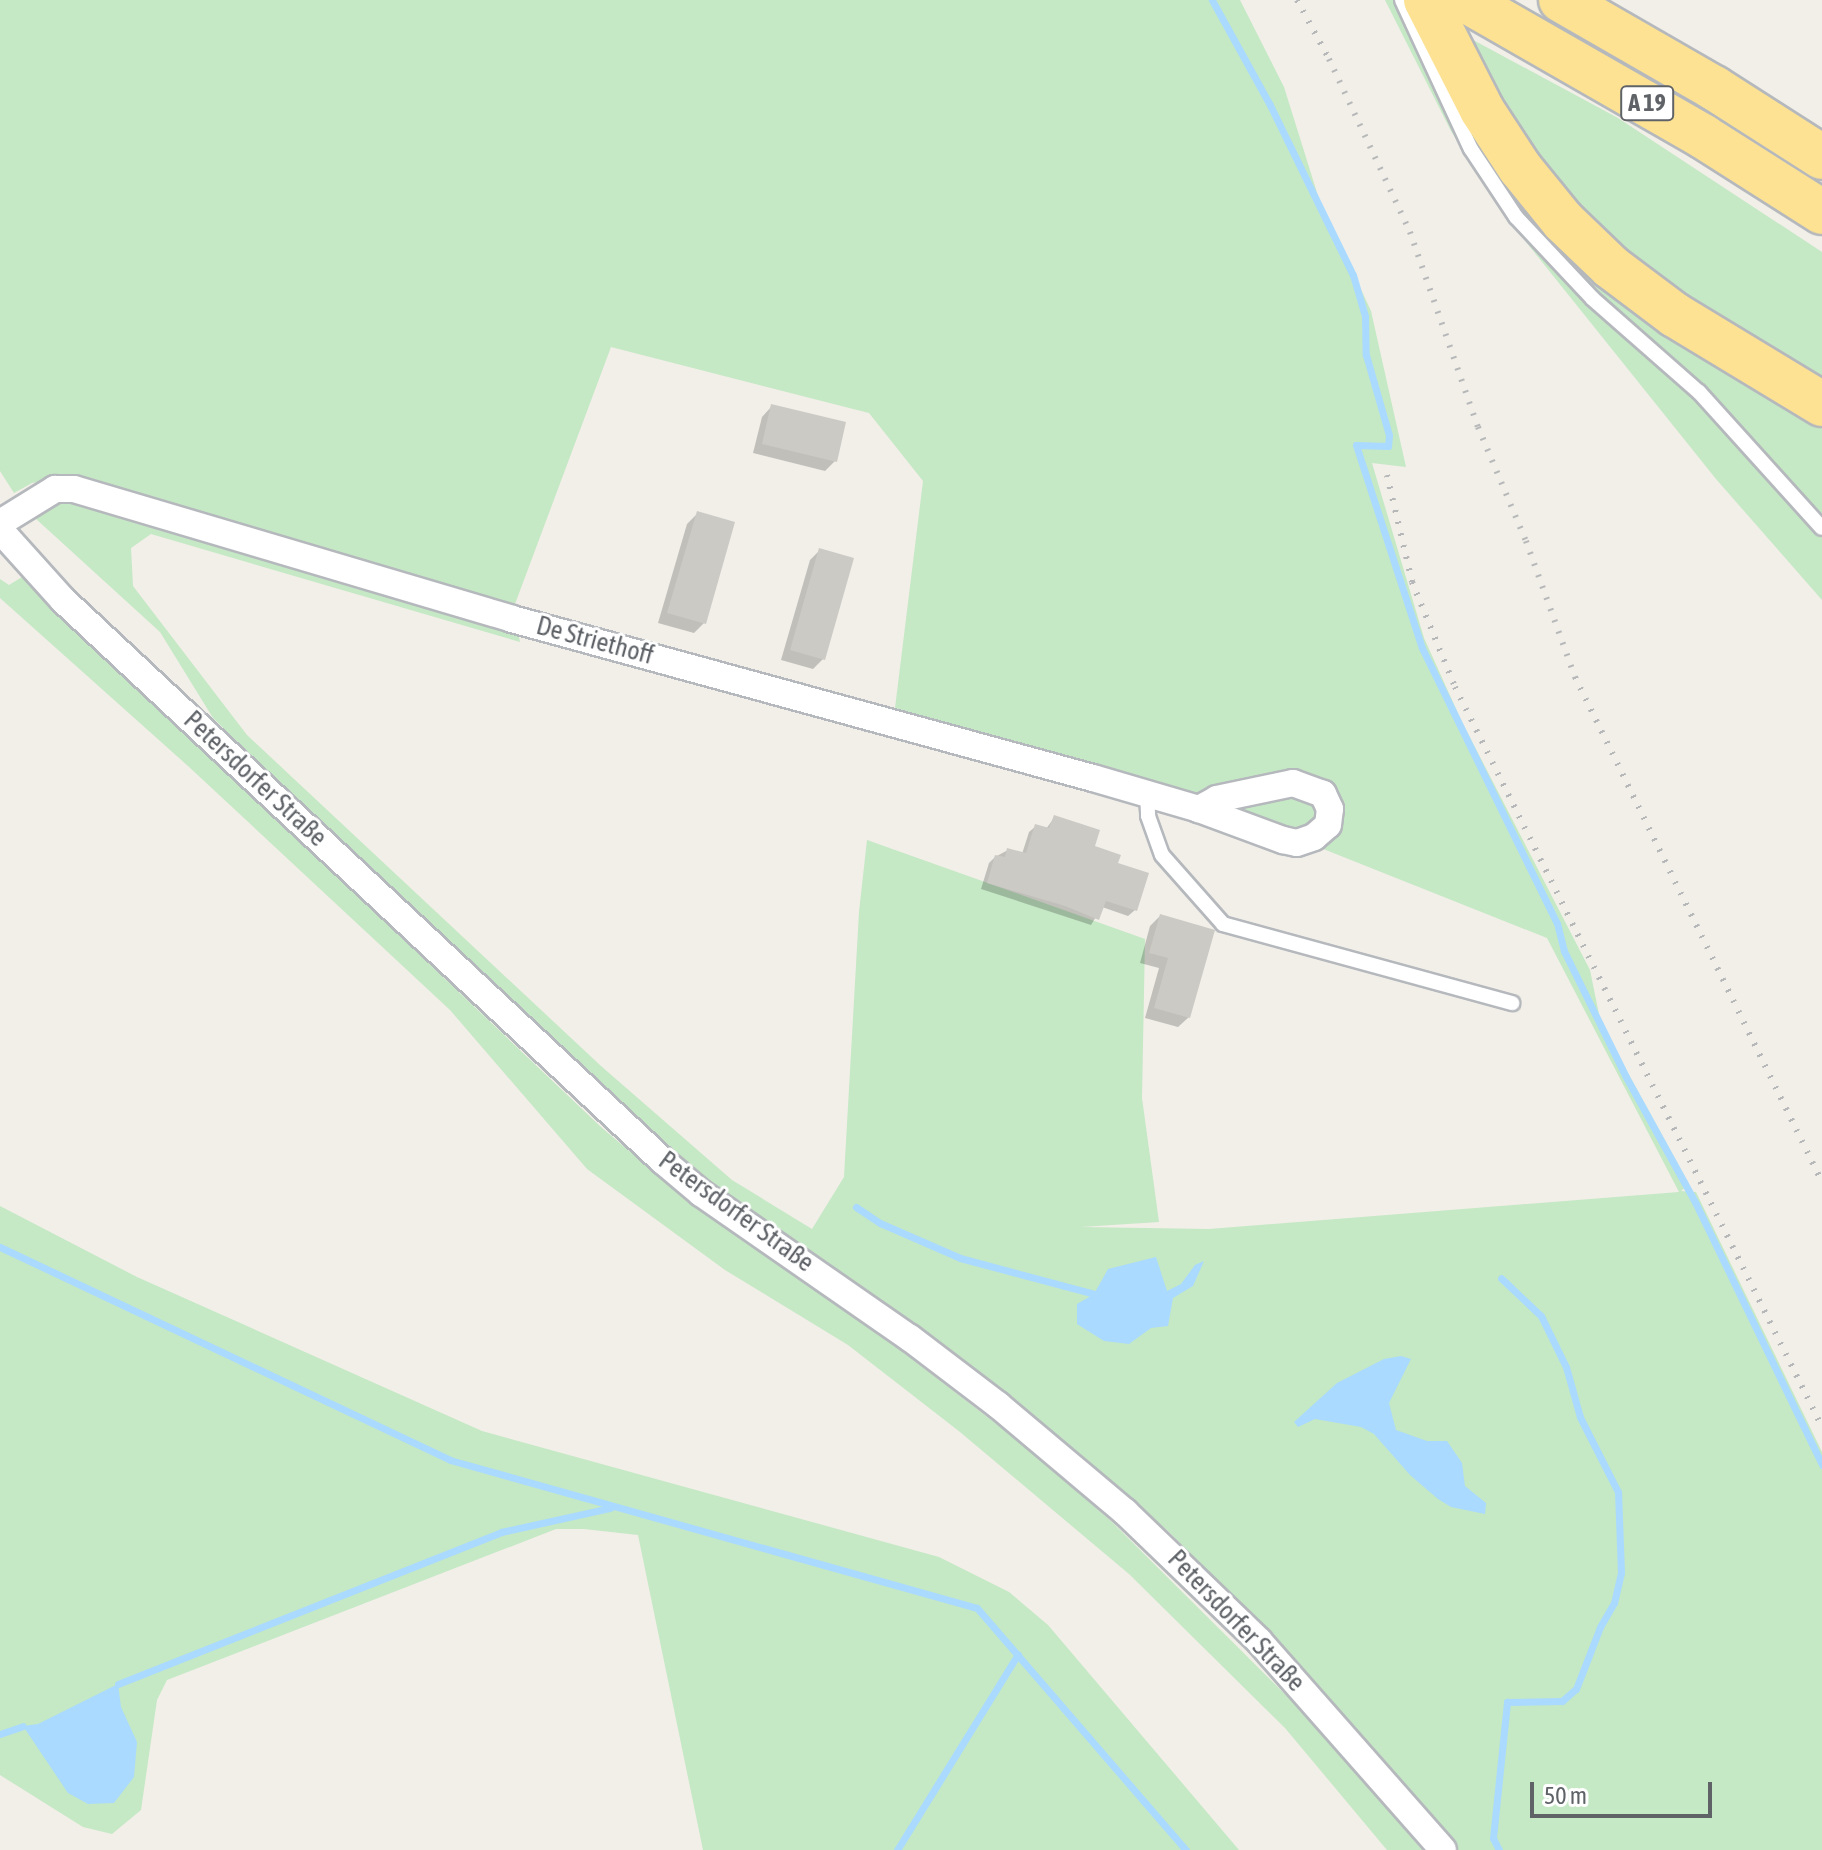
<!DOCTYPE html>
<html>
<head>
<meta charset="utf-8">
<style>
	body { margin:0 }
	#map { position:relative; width:1822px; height:1850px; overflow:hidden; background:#f1efe8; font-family:"Asap Condensed",sans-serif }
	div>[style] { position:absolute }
	.green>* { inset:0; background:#c5e8c5 }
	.water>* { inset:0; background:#aadaff }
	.shadow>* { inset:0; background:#0003 }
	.stream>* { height:7px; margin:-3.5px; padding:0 3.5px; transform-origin:3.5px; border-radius:3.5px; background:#aadaff }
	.building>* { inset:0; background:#cccac5 }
	.roads { filter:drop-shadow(2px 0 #b5b8bc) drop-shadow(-2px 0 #b5b8bc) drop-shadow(0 2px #b5b8bc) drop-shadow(0 -2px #b5b8bc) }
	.service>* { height:14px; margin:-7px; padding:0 7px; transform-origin:7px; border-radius:7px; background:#fff }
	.minor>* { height:26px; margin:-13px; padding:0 13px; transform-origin:13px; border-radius:13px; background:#fff }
	.motorway>* { height:44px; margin:-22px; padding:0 22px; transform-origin:22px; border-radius:22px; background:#fde293 }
	.rail>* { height:6px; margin-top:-3px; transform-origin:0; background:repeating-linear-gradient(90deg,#b6b7b8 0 2px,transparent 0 12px) }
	span { translate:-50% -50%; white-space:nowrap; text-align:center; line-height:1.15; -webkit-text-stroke:6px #fff; paint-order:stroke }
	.shield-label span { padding:2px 6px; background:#fff; border:2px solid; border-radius:6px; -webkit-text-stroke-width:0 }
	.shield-label { font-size:24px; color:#5f6368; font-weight:700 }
	.street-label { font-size:26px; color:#5f6368 }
	.scale { position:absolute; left:1530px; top:1782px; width:182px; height:36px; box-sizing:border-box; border:4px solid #5f6368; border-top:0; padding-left:10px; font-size:24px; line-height:28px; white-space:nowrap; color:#5f6368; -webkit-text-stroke:6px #fff; paint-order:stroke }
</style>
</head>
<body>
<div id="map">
	<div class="green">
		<i style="clip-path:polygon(0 0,1240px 0,1284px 87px,1319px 199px,1371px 311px,1406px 467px,1372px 463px,1424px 638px,1462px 722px,1590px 970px,1601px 1024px,1689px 1184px,1681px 1191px,1696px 1192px,1822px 1452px,1822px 1850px,1456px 1850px,1290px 1654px,1168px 1531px,958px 1356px,748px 1212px,641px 1123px,350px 853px,213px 718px,160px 632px,35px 518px,36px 512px,59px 501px,77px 500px,517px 628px,520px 642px,151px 534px,131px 548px,133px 586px,247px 735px,601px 1066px,732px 1180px,812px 1229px,844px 1177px,859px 912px,867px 840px,1145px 939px,1142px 1098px,1159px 1222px,1081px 1227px,1209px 1229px,1679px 1192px,1547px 938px,1158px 783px,895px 708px,923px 481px,869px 413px,611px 347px,512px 612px,55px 479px,32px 483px,14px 493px,0 471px)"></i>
		<i style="clip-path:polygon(1385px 0,1399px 0,1618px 118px,1822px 252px,1822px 600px,1716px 479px,1506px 217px,1451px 131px)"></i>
		<i style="clip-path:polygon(22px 577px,601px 1127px,694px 1206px,886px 1339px,1020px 1442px,1111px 1521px,1327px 1736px,1422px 1850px,1387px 1850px,1285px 1728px,1129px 1574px,960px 1432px,848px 1345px,725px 1270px,587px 1169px,450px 1010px,188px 766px,0 598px,0 579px,9px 585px)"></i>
		<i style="clip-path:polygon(0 1206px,137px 1277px,482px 1431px,939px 1557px,1009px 1592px,1048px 1625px,1239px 1850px,703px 1850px,638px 1535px,584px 1529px,556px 1529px,167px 1680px,157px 1700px,141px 1810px,112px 1834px,83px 1827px,0 1775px)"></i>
	</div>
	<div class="water">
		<i style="clip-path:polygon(1156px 1257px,1167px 1291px,1181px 1284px,1195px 1265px,1204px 1261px,1193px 1286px,1173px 1298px,1168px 1326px,1151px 1328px,1129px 1344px,1104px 1341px,1077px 1324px,1077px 1304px,1094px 1294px,1108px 1269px)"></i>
		<i style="clip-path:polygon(1401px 1356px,1411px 1359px,1389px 1403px,1396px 1430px,1427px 1441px,1447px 1441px,1462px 1463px,1465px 1486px,1486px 1503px,1485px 1514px,1451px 1507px,1438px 1499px,1410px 1475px,1374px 1434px,1361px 1427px,1315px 1419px,1298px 1427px,1294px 1422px,1337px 1383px,1384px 1359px)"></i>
		<i style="clip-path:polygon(118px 1684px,121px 1707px,137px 1742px,134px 1777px,114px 1803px,88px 1804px,68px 1793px,23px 1726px,38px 1724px)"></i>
	</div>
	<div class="shadow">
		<i style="clip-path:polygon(772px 406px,835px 461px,825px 471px,753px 453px,762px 417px)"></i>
		<i style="clip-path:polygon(698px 513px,704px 623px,694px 633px,658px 623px,687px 524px)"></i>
		<i style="clip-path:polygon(820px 550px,823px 659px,813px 669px,781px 660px,810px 560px)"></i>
		<i style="clip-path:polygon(1054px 818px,1116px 864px,1135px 910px,1128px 916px,1102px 907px,1091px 925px,981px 889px,989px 863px,995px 857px,1008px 850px,1022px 854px,1029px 832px,1036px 826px,1046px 829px)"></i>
		<i style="clip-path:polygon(1160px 916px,1189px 1017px,1178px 1027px,1145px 1018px,1159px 968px,1140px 963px,1150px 926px)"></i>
	</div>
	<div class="stream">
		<i style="left:1212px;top:0;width:120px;rotate:61.1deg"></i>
		<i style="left:1270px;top:105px;width:189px;rotate:64deg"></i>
		<i style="left:1353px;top:275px;width:43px;rotate:73.7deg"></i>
		<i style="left:1365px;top:316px;width:39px;rotate:89deg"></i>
		<i style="left:1366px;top:355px;width:83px;rotate:74deg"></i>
		<i style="left:1389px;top:435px;width:11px;rotate:95deg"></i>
		<i style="left:1388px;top:446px;width:32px;rotate:-178deg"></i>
		<i style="left:1356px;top:445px;width:213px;rotate:72deg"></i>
		<i style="left:1422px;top:648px;width:306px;rotate:63.9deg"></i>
		<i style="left:1557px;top:923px;width:29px;rotate:76deg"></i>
		<i style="left:1564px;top:951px;width:140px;rotate:63.8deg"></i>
		<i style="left:1626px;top:1077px;width:145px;rotate:61.1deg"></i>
		<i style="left:1696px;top:1204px;width:290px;rotate:64.2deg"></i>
		<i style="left:856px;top:1207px;width:29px;rotate:34deg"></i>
		<i style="left:880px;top:1223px;width:87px;rotate:23.6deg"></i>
		<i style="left:960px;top:1258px;width:139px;rotate:15deg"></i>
		<i style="left:0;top:1247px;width:498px;rotate:25.3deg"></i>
		<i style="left:450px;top:1460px;width:547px;rotate:15.69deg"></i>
		<i style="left:977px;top:1608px;width:320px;rotate:49.2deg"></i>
		<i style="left:118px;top:1684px;width:412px;rotate:-21.6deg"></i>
		<i style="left:501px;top:1532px;width:112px;rotate:-12.4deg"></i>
		<i style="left:0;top:1734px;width:24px;rotate:-19deg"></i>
		<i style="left:897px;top:1850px;width:230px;rotate:-58.3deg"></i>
		<i style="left:1499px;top:1850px;width:13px;rotate:-117deg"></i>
		<i style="left:1493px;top:1838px;width:137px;rotate:-84.1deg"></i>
		<i style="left:1507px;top:1702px;width:55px;rotate:-1deg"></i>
		<i style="left:1562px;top:1701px;width:18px;rotate:-41deg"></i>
		<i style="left:1576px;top:1689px;width:66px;rotate:-68.8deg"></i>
		<i style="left:1600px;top:1627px;width:28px;rotate:-60deg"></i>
		<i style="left:1614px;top:1603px;width:31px;rotate:-77deg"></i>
		<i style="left:1621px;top:1573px;width:81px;rotate:-92.1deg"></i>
		<i style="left:1618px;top:1492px;width:84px;rotate:-116.9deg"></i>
		<i style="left:1580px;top:1417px;width:52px;rotate:-105.6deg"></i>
		<i style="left:1566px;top:1367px;width:57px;rotate:-116.1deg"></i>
		<i style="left:1541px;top:1316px;width:55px;rotate:-136.5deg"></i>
	</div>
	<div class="building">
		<i style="clip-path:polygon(771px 404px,846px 422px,837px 462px,762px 444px)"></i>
		<i style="clip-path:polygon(697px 511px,735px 522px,706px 624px,667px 613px)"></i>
		<i style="clip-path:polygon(819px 548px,854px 558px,825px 660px,790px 650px)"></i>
		<i style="clip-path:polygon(1054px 815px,1100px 830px,1095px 846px,1121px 855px,1118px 863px,1149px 873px,1137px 911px,1106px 901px,1099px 920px,1065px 906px,987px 883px,995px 855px,1005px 857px,1007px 848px,1026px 853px,1035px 824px,1049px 828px)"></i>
		<i style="clip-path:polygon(1160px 914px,1215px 930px,1190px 1018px,1154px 1008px,1168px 958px,1149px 953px)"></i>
	</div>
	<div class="roads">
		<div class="service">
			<i style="left:1402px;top:0;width:164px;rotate:65.2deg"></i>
			<i style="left:1471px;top:149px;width:82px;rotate:56.5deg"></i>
			<i style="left:1516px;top:217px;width:112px;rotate:46.8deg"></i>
			<i style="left:1593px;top:299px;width:141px;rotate:41.3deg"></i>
			<i style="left:1699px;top:392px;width:183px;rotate:47.9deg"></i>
			<i style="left:1147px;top:794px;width:22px;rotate:87deg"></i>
			<i style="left:1148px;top:816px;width:41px;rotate:70.3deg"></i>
			<i style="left:1162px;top:855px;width:92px;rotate:48.5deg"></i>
			<i style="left:1223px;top:924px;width:300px;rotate:15.3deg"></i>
		</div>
		<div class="minor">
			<i style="left:0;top:523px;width:65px;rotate:-31.7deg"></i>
			<i style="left:55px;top:489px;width:19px"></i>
			<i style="left:74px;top:489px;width:457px;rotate:16.5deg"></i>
			<i style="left:512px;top:619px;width:602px;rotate:15.31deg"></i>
			<i style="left:1093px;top:778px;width:110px;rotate:16.3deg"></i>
			<i style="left:1199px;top:809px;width:90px;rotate:20.3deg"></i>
			<i style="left:1283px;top:840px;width:14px;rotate:12deg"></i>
			<i style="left:1297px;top:843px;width:18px;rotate:-19deg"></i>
			<i style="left:1314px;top:837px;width:18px;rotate:-41deg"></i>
			<i style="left:1328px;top:825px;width:16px;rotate:-83deg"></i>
			<i style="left:1330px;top:809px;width:17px;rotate:-115deg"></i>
			<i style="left:1323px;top:794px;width:32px;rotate:-160deg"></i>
			<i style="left:1293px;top:783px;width:78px;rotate:168.1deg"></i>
			<i style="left:1217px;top:799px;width:21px;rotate:151deg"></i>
			<i style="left:0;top:530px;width:94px;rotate:48deg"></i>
			<i style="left:63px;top:600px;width:821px;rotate:43.08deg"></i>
			<i style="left:663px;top:1161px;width:50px;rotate:40.1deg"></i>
			<i style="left:701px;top:1193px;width:254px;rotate:34.8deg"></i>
			<i style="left:910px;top:1338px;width:111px;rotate:37.3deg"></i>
			<i style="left:998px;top:1405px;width:166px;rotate:40.1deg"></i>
			<i style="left:1125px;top:1512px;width:186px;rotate:43.9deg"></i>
			<i style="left:1259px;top:1641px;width:278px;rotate:48.6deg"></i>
		</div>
		<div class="motorway">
			<i style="left:1426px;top:0;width:123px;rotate:63deg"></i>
			<i style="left:1482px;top:110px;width:69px;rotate:56.8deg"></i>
			<i style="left:1520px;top:168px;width:68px;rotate:50.9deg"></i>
			<i style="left:1563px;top:221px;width:66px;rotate:43.8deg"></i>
			<i style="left:1611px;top:267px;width:80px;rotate:36.9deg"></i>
			<i style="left:1675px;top:315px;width:172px;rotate:31.2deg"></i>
			<i style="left:1465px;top:0;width:275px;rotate:29.8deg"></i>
			<i style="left:1704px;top:137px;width:140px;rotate:32.4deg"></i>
			<i style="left:1561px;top:0;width:177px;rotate:29.9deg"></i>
			<i style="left:1714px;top:88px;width:128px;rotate:32.6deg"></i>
		</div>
	</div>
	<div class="rail">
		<i style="left:1297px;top:0;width:67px;rotate:61.5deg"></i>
		<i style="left:1329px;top:59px;width:191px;rotate:64.9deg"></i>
		<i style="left:1410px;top:232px;width:207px;rotate:70.8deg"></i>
		<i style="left:1478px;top:427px;width:124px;rotate:67.2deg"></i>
		<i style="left:1526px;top:541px;width:145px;rotate:70.2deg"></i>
		<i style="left:1575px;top:677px;width:562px;rotate:63.94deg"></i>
		<i style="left:1387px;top:475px;width:110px;rotate:76.8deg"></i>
		<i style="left:1412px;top:582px;width:113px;rotate:67.7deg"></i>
		<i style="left:1455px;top:687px;width:826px;rotate:63.62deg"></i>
	</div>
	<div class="shield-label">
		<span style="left:1647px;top:103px">A 19</span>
	</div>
	<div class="street-label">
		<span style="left:595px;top:641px;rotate:15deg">De Striethoff</span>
		<span style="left:255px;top:779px;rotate:43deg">Petersdorfer Straße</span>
		<span style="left:736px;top:1212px;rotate:36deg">Petersdorfer Straße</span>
		<span style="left:1236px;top:1621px;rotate:46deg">Petersdorfer Straße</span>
	</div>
	<div class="scale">50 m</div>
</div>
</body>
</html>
